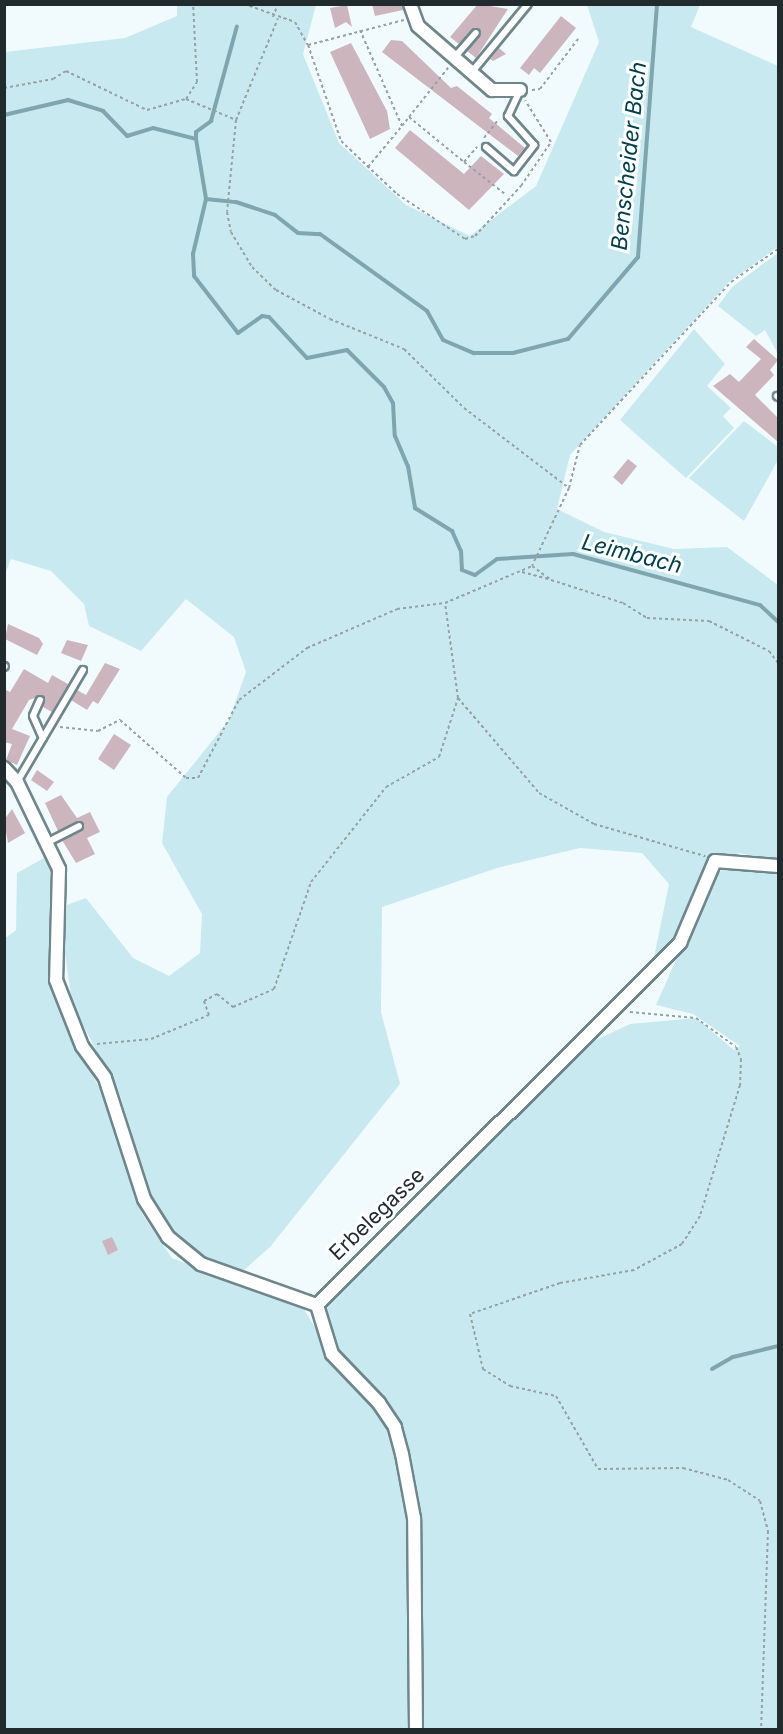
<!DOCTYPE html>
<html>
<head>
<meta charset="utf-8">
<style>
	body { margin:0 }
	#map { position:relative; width:783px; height:1734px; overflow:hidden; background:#f1fbfe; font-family:Inter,sans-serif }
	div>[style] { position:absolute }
	.green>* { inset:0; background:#c8e9f0 }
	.stream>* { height:4px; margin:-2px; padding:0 2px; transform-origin:2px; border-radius:2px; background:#7fa6af }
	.building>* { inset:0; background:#ccb5bd }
	.path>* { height:2px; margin-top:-1px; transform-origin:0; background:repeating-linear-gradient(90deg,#97a1a3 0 3px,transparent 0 6px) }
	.roads { filter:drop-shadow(2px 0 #6f868b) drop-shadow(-2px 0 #6f868b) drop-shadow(0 2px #6f868b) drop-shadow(0 -2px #6f868b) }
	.lane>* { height:6px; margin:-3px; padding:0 3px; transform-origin:3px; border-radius:3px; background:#fff }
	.street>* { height:12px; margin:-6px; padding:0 6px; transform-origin:6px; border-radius:6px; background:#fff }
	span { translate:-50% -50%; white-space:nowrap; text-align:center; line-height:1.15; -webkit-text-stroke:6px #fff; paint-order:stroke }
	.street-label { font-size:21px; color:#212b2d }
	.water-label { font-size:22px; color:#00404b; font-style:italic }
	.frame { position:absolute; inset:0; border:6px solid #212b2d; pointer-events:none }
</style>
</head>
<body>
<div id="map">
	<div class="green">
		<i style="clip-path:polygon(177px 5px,316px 5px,303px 54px,339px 143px,406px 205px,470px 236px,536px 186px,599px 42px,587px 5px,700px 5px,691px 27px,778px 66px,778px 247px,730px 281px,570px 455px,557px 509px,604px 532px,674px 549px,727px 547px,778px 585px,778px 860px,738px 853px,709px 875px,663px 960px,654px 957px,669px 884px,642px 853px,580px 848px,497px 868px,382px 907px,381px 1012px,400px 1084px,270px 1247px,243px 1271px,201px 1255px,164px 1222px,148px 1189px,121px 1098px,72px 1004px,63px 939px,64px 906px,86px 898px,133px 958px,169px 976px,200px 953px,202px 914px,162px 843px,167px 797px,229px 720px,246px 672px,234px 637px,186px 599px,141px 651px,89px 626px,84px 604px,51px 571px,11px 559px,5px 574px,5px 52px,125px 38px,177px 16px)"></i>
		<i style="clip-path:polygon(778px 253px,778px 354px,765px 330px,756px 336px,718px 306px,732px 287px)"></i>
		<i style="clip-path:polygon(694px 329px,725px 364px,707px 386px,731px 408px,723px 416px,734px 428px,686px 478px,620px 420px)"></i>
		<i style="clip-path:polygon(744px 421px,778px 447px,778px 460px,744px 521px,689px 478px)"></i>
		<i style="clip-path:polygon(44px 858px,51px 863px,53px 977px,64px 1024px,103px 1094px,142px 1214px,172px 1258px,304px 1309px,331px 1355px,393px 1429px,411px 1517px,410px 1729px,5px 1730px,4px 939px,16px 930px,17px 873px)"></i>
		<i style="clip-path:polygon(728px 866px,778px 870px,778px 1729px,420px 1729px,420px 1516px,396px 1427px,335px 1353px,322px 1323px,333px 1292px,594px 1041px,630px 1024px,696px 1018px,734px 1050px,740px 1046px,693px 1014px,656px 1005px,713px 877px)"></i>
	</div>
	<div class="stream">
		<i style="left:4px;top:115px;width:66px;rotate:-13.2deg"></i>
		<i style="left:68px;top:100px;width:37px;rotate:17deg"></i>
		<i style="left:103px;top:111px;width:35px;rotate:46deg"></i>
		<i style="left:127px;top:136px;width:27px;rotate:-17deg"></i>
		<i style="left:153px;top:128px;width:44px;rotate:14.3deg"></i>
		<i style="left:196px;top:139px;width:61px;rotate:80.5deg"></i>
		<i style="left:206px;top:199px;width:57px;rotate:103.3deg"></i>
		<i style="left:193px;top:254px;width:22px;rotate:87deg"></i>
		<i style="left:194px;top:276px;width:72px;rotate:52.3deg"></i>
		<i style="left:238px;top:333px;width:29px;rotate:-35deg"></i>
		<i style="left:262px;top:316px;width:7px;rotate:8deg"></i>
		<i style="left:269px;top:317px;width:56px;rotate:47.2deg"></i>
		<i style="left:307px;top:358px;width:41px;rotate:-11.3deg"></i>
		<i style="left:347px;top:350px;width:52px;rotate:45deg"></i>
		<i style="left:384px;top:387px;width:18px;rotate:61deg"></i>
		<i style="left:393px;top:403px;width:33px;rotate:87deg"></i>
		<i style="left:395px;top:436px;width:33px;rotate:67deg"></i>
		<i style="left:408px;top:466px;width:43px;rotate:80.5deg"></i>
		<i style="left:415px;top:508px;width:44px;rotate:31.9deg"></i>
		<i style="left:452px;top:531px;width:22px;rotate:66deg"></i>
		<i style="left:461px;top:551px;width:19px;rotate:87deg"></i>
		<i style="left:462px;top:570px;width:14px;rotate:21deg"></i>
		<i style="left:475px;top:575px;width:27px;rotate:-36deg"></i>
		<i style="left:497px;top:559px;width:76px;rotate:-3.8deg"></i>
		<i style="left:573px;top:554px;width:194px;rotate:15.3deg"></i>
		<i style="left:760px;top:605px;width:25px;rotate:43deg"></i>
		<i style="left:196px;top:139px;width:7px;rotate:-90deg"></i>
		<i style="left:196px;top:132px;width:19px;rotate:-36deg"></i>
		<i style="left:211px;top:121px;width:98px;rotate:-74.7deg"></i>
		<i style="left:206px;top:199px;width:30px;rotate:6deg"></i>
		<i style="left:236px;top:202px;width:41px;rotate:18.4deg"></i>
		<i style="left:275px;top:215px;width:29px;rotate:38deg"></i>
		<i style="left:298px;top:233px;width:22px;rotate:3deg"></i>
		<i style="left:320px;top:234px;width:132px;rotate:35.7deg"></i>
		<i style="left:427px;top:311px;width:33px;rotate:61deg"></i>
		<i style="left:443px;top:340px;width:34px;rotate:23deg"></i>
		<i style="left:474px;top:353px;width:39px"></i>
		<i style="left:513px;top:353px;width:57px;rotate:-14.3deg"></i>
		<i style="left:568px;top:339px;width:108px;rotate:-49.5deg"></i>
		<i style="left:638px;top:257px;width:254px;rotate:-85.7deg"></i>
		<i style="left:712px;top:1369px;width:24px;rotate:-30deg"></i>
		<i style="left:733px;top:1357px;width:46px;rotate:-13.7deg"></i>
	</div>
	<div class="building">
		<i style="clip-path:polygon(372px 4px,402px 4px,403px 10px,375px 16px)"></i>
		<i style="clip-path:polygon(478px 4px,508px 9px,476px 58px,467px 51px,480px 36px,479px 29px,459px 44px,450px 37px)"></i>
		<i style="clip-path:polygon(347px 5px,352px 27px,346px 22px,335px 28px,330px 8px)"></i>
		<i style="clip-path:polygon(561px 16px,576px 28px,540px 73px,534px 68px,529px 75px,520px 68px)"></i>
		<i style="clip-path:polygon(391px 40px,402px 41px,451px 88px,457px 86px,492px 114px,489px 118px,525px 148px,518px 156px,382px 52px)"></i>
		<i style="clip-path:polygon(351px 43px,387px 111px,390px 129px,370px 139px,330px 52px)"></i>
		<i style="clip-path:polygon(499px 48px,506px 54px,493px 61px,490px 59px)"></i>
		<i style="clip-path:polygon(410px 130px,464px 174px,481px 156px,504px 174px,469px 210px,395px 148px)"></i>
		<i style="clip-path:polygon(754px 339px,778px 360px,770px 370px,774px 375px,755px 395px,778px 418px,778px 442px,713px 386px,730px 374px,739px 382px,761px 359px,746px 347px)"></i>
		<i style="clip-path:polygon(628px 459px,637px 466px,622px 485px,613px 477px)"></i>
		<i style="clip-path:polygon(8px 624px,39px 638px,43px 644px,37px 655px,5px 639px)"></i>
		<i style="clip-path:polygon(67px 640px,88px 645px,81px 661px,61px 653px)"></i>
		<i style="clip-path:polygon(105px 663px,120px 669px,98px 704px,93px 701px,87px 710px,71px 700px,77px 690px,86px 695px)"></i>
		<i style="clip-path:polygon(24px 669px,48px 683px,52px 675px,68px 684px,52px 712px,43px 707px,43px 695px,29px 700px,12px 729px,30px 736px,17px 765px,6px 760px,12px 744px,4px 742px,4px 689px,10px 692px)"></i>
		<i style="clip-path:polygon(114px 734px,131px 745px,114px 770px,98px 759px)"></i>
		<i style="clip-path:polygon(37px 770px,54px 782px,47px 791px,31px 780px)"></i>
		<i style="clip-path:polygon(61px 795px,77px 818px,90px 812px,100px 832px,87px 838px,95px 854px,76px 863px,62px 840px,82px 830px,83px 823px,58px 831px,45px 803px)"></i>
		<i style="clip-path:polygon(12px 809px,25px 833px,8px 843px,4px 820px)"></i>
		<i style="clip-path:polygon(112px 1237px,118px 1250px,108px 1255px,102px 1241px)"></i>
	</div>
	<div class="path">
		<i style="left:244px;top:4px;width:54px;rotate:19.4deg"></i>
		<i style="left:295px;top:22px;width:26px;rotate:61deg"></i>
		<i style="left:308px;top:45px;width:99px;rotate:-14.6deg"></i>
		<i style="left:273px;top:17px;width:14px;rotate:-69deg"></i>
		<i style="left:360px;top:30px;width:105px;rotate:66.4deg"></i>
		<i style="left:402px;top:126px;width:11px;rotate:-52deg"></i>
		<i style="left:409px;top:117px;width:71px;rotate:39.3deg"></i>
		<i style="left:464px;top:162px;width:20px;rotate:-49deg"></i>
		<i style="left:308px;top:45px;width:102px;rotate:71deg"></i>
		<i style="left:341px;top:141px;width:77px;rotate:43.4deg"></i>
		<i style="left:397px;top:194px;width:82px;rotate:33.5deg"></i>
		<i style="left:465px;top:239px;width:10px;rotate:-17deg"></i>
		<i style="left:475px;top:236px;width:68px;rotate:-47.4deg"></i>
		<i style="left:521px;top:186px;width:53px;rotate:-55.7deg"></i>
		<i style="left:551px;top:142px;width:49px;rotate:-121.8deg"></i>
		<i style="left:4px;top:88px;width:50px;rotate:-10.4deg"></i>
		<i style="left:53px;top:79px;width:15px;rotate:-32deg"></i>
		<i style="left:66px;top:71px;width:90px;rotate:25.7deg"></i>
		<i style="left:147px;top:110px;width:41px;rotate:-15.8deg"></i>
		<i style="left:186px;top:99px;width:54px;rotate:22.8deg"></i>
		<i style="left:236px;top:120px;width:92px;rotate:95.6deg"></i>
		<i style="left:227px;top:212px;width:20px;rotate:79deg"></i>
		<i style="left:231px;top:232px;width:41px;rotate:59deg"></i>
		<i style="left:252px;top:267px;width:33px;rotate:44deg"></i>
		<i style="left:276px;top:290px;width:61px;rotate:28.2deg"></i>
		<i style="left:330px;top:319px;width:80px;rotate:22.1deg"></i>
		<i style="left:404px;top:349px;width:84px;rotate:44.5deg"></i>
		<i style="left:464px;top:408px;width:132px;rotate:37.3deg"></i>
		<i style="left:569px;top:488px;width:86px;rotate:115.4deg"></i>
		<i style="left:532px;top:90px;width:8px;rotate:-7deg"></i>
		<i style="left:540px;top:89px;width:63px;rotate:-52.8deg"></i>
		<i style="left:186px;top:99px;width:20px;rotate:-57deg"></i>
		<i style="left:197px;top:82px;width:78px;rotate:-92.9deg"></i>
		<i style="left:409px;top:117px;width:63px;rotate:-51.5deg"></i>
		<i style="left:236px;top:120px;width:110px;rotate:-67.6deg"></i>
		<i style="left:484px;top:138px;width:24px;rotate:-52deg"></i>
		<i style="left:464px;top:162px;width:52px;rotate:38deg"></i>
		<i style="left:368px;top:167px;width:53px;rotate:-50.3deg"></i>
		<i style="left:569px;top:488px;width:44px;rotate:-75.7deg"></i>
		<i style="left:580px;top:445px;width:222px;rotate:-47.2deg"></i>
		<i style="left:731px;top:282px;width:57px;rotate:-35.1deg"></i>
		<i style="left:522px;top:572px;width:27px;rotate:15deg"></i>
		<i style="left:458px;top:698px;width:125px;rotate:49.5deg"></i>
		<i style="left:539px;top:793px;width:63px;rotate:29.4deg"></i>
		<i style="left:594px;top:824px;width:116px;rotate:16.1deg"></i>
		<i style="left:60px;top:727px;width:38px;rotate:6deg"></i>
		<i style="left:98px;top:731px;width:25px;rotate:-27deg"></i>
		<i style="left:120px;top:720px;width:88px;rotate:41.3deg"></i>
		<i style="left:186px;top:778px;width:12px"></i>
		<i style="left:198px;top:778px;width:88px;rotate:-62.3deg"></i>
		<i style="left:239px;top:700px;width:86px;rotate:-37.4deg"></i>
		<i style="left:307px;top:648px;width:98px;rotate:-23.4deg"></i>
		<i style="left:397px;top:609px;width:48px;rotate:-7.1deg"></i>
		<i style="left:445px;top:603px;width:95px;rotate:-23deg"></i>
		<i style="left:532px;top:566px;width:24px;rotate:36deg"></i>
		<i style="left:551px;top:580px;width:76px;rotate:17.7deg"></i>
		<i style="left:623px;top:603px;width:28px;rotate:32deg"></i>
		<i style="left:647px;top:618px;width:62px;rotate:2.8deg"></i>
		<i style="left:709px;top:621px;width:67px;rotate:26.6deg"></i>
		<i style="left:769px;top:651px;width:15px;rotate:53deg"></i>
		<i style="left:630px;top:1012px;width:66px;rotate:5.2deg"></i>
		<i style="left:696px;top:1018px;width:49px;rotate:35.9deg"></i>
		<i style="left:736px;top:1047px;width:13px;rotate:67deg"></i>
		<i style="left:741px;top:1059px;width:26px;rotate:92deg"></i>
		<i style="left:740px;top:1085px;width:137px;rotate:107deg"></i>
		<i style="left:700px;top:1216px;width:33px;rotate:123deg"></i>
		<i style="left:682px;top:1244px;width:55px;rotate:151.6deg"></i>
		<i style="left:634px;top:1270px;width:75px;rotate:170deg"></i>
		<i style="left:560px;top:1283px;width:95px;rotate:161deg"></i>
		<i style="left:470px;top:1314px;width:57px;rotate:76.7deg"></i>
		<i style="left:483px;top:1369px;width:32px;rotate:32deg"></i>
		<i style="left:510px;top:1386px;width:47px;rotate:12.3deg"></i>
		<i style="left:556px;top:1396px;width:84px;rotate:60.1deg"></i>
		<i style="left:598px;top:1469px;width:85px;rotate:-0.7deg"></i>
		<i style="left:683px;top:1468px;width:47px;rotate:14.9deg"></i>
		<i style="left:728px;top:1480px;width:38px;rotate:33deg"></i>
		<i style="left:760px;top:1501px;width:31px;rotate:75deg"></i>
		<i style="left:768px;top:1531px;width:199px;rotate:92deg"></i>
		<i style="left:97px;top:1044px;width:54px;rotate:-5.3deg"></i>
		<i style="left:151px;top:1039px;width:63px;rotate:-22.5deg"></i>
		<i style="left:209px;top:1015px;width:15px;rotate:-110deg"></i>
		<i style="left:204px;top:1001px;width:15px;rotate:-28deg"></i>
		<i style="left:217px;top:994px;width:21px;rotate:39deg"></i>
		<i style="left:233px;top:1007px;width:45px;rotate:-23.7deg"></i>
		<i style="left:274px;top:989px;width:113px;rotate:-70.9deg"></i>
		<i style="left:311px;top:882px;width:121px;rotate:-51.7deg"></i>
		<i style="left:386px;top:787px;width:61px;rotate:-29.5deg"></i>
		<i style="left:439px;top:757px;width:62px;rotate:-72.1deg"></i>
		<i style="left:458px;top:698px;width:96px;rotate:-97.8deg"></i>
	</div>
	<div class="roads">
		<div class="lane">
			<i style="left:454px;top:58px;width:33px;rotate:-49deg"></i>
			<i style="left:471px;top:73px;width:89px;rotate:-50.4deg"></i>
			<i style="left:486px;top:147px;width:37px;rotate:41deg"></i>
			<i style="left:514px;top:171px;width:33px;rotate:-52deg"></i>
			<i style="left:534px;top:145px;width:39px;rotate:-132deg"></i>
			<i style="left:508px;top:116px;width:29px;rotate:-65deg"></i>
			<i style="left:777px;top:396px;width:1px;rotate:45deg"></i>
			<i style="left:4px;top:667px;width:1px;rotate:-45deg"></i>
			<i style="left:40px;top:700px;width:17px;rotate:114deg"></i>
			<i style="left:33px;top:716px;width:24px;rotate:66deg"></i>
			<i style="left:17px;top:782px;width:130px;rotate:-59.5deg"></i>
			<i style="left:46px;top:843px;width:37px;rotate:-27deg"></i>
		</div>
		<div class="street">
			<i style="left:410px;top:4px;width:23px;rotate:70deg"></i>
			<i style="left:418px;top:26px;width:98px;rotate:40.9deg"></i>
			<i style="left:492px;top:90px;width:28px"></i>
			<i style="left:4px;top:768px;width:19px;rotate:47deg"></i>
			<i style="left:17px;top:782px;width:97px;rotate:64.2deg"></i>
			<i style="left:59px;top:869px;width:111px;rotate:91.5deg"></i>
			<i style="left:56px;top:980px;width:71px;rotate:68.5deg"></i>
			<i style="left:82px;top:1046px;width:39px;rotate:54deg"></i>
			<i style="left:105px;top:1078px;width:127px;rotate:72.1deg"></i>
			<i style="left:144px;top:1199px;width:45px;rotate:57.7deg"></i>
			<i style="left:168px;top:1237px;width:43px;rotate:39.3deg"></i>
			<i style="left:201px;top:1264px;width:123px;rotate:19.5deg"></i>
			<i style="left:416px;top:1730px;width:212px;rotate:-90.5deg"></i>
			<i style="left:414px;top:1518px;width:65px;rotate:-100.6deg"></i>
			<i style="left:402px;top:1454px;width:28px;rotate:-105deg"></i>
			<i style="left:395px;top:1427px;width:29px;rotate:-124deg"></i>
			<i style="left:379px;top:1403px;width:68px;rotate:-133.8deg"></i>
			<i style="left:332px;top:1354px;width:51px;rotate:-107deg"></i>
			<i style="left:317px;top:1305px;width:513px;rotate:-44.92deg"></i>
			<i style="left:680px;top:943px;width:89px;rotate:-66.9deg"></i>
			<i style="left:715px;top:861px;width:63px;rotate:4.5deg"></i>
		</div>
	</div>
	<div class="street-label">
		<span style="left:377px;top:1214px;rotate:-44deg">Erbelegasse</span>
	</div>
	<div class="water-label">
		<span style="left:629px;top:156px;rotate:-84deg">Benscheider Bach</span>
		<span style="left:632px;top:554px;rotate:14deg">Leimbach</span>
	</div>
	<div class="frame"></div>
</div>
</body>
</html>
